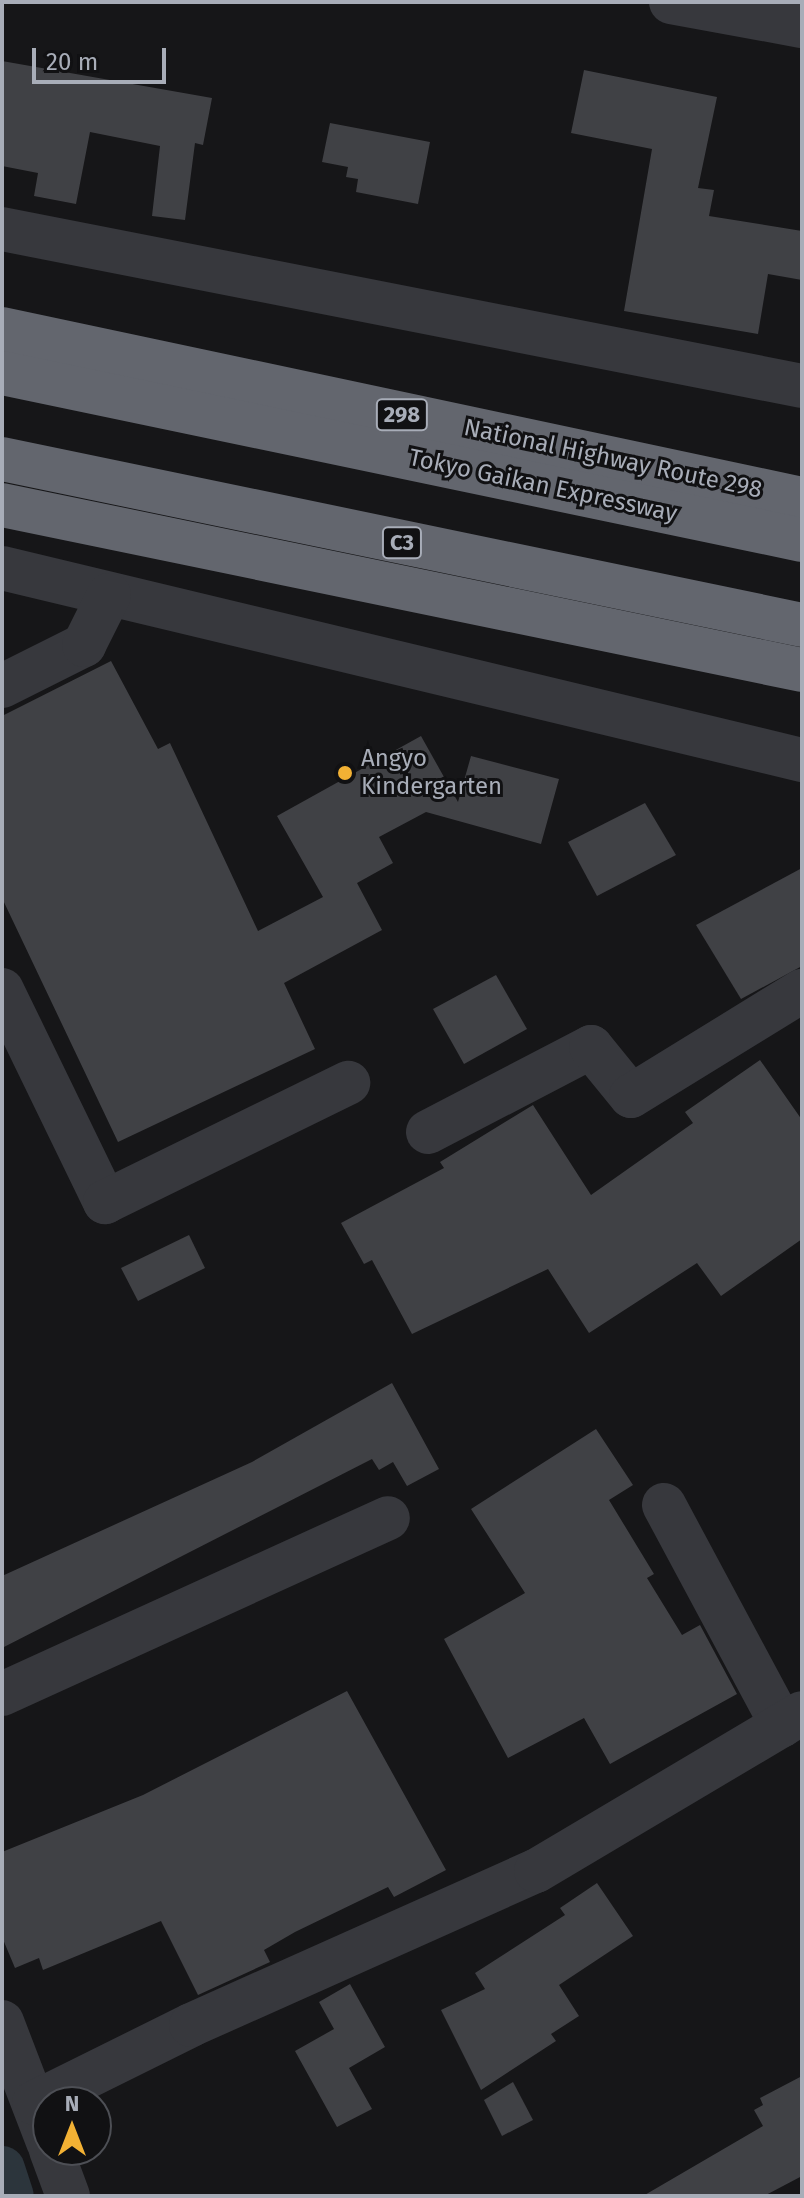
<!DOCTYPE html>
<html>
<head>
<meta charset="utf-8">
<style>
	body { margin:0 }
	#map { position:relative; width:804px; height:2198px; overflow:hidden; background:#161618; font-family:"Fira Sans",sans-serif }
	div>[style] { position:absolute }
	.canal>* { height:46px; margin:-23px; padding:0 23px; transform-origin:23px; border-radius:23px; background:#2c353c }
	.building>* { inset:0; background:#404145 }
	.minor>* { height:44px; margin:-22px; padding:0 22px; transform-origin:22px; border-radius:22px; background:#37383d }
	.highway>* { height:44px; margin:-22px; padding:0 22px; transform-origin:22px; border-radius:22px; background:#63666e }
	.dots>* { width:22px; height:22px; translate:-50% -50%; box-sizing:border-box; border:4px solid #111113; border-radius:50% }
	span { translate:-50% -50%; white-space:nowrap; text-align:center; line-height:1.15; -webkit-text-stroke:6px #111113; paint-order:stroke }
	.shield-label span { padding:2px 6px; background:#111113; border:2px solid; border-radius:6px; -webkit-text-stroke-width:0 }
	.shield-label { font-size:22px; color:#a8adb8; font-weight:700 }
	.street-label { font-size:24px; color:#a8adb8 }
	.poi-label { font-size:24px; color:#a8adb8 }
	.left { translate:0 -50%; text-align:left }
	.frame { position:absolute; inset:0; border:4px solid #a8adb8; pointer-events:none }
	.north { position:absolute; left:32px; top:2086px; width:80px; height:80px; box-sizing:border-box; background:#111113; border:2px solid #4d4f55; border-radius:50%; rotate:0deg; font-size:22px; font-weight:700; line-height:32px; text-align:center; color:#a8adb8 }
	.north::after { content:''; display:block; margin:auto; width:28px; height:36px; background:#f2b134; clip-path:polygon(50% 0,100% 100%,50% 72%,0 100%) }
	.scale { position:absolute; left:32px; top:48px; width:134px; height:36px; box-sizing:border-box; border:4px solid #a8adb8; border-top:0; padding-left:10px; font-size:24px; line-height:28px; white-space:nowrap; color:#a8adb8; -webkit-text-stroke:6px #111113; paint-order:stroke }
</style>
</head>
<body>
<div id="map">
	<div class="canal">
		<i style="left:2px;top:2169px;width:28px;rotate:72deg"></i>
	</div>
	<div class="building">
		<i style="clip-path:polygon(2px 61px,212px 98px,203px 145px,195px 143px,185px 220px,152px 216px,160px 146px,90px 132px,76px 204px,34px 196px,38px 173px,2px 166px)"></i>
		<i style="clip-path:polygon(584px 70px,717px 97px,698px 188px,714px 190px,709px 216px,802px 231px,802px 280px,768px 274px,758px 334px,624px 311px,652px 149px,571px 133px)"></i>
		<i style="clip-path:polygon(330px 123px,430px 142px,418px 204px,356px 192px,358px 179px,346px 177px,348px 167px,322px 162px)"></i>
		<i style="clip-path:polygon(111px 661px,158px 749px,170px 743px,258px 931px,323px 897px,277px 816px,421px 736px,458px 802px,471px 756px,559px 779px,541px 844px,426px 812px,379px 837px,393px 863px,357px 883px,382px 930px,284px 983px,315px 1049px,118px 1142px,2px 898px,2px 716px)"></i>
		<i style="clip-path:polygon(645px 803px,676px 855px,597px 896px,568px 842px)"></i>
		<i style="clip-path:polygon(802px 868px,802px 966px,741px 999px,696px 925px)"></i>
		<i style="clip-path:polygon(496px 975px,527px 1029px,464px 1064px,433px 1009px)"></i>
		<i style="clip-path:polygon(760px 1060px,802px 1120px,802px 1239px,721px 1296px,697px 1263px,589px 1333px,548px 1269px,412px 1334px,372px 1260px,364px 1264px,341px 1223px,444px 1168px,440px 1162px,533px 1105px,591px 1195px,693px 1123px,685px 1112px)"></i>
		<i style="clip-path:polygon(189px 1235px,205px 1268px,138px 1301px,121px 1268px)"></i>
		<i style="clip-path:polygon(392px 1383px,439px 1469px,407px 1486px,393px 1462px,379px 1470px,372px 1459px,2px 1648px,2px 1576px,252px 1462px)"></i>
		<i style="clip-path:polygon(596px 1429px,633px 1485px,609px 1500px,654px 1574px,647px 1578px,682px 1635px,700px 1625px,737px 1694px,610px 1764px,584px 1718px,508px 1758px,444px 1639px,525px 1593px,471px 1509px)"></i>
		<i style="clip-path:polygon(347px 1691px,446px 1870px,394px 1897px,388px 1887px,295px 1932px,264px 1950px,270px 1962px,198px 1995px,161px 1921px,43px 1970px,39px 1958px,15px 1968px,2px 1937px,2px 1852px,143px 1795px)"></i>
		<i style="clip-path:polygon(597px 1883px,633px 1936px,559px 1985px,579px 2016px,551px 2034px,556px 2041px,481px 2090px,441px 2010px,485px 1989px,475px 1973px,565px 1915px,560px 1908px)"></i>
		<i style="clip-path:polygon(350px 1984px,385px 2047px,349px 2068px,372px 2109px,337px 2127px,295px 2051px,334px 2029px,319px 2002px)"></i>
		<i style="clip-path:polygon(802px 2076px,802px 2176px,764px 2196px,643px 2196px,763px 2126px,754px 2110px,763px 2105px,760px 2098px)"></i>
		<i style="clip-path:polygon(513px 2082px,533px 2120px,502px 2136px,484px 2100px)"></i>
	</div>
	<div class="minor">
		<i style="left:671px;top:2px;width:133px;rotate:10.4deg"></i>
		<i style="left:2px;top:229px;width:815px;rotate:11.1deg"></i>
		<i style="left:2px;top:568px;width:823px;rotate:13.5deg"></i>
		<i style="left:2px;top:686px;width:92px;rotate:-26.6deg"></i>
		<i style="left:84px;top:645px;width:56px;rotate:-63.4deg"></i>
		<i style="left:2px;top:990px;width:236px;rotate:64.1deg"></i>
		<i style="left:105px;top:1202px;width:271px;rotate:-26.1deg"></i>
		<i style="left:428px;top:1132px;width:184px;rotate:-27.5deg"></i>
		<i style="left:591px;top:1047px;width:63px;rotate:50.8deg"></i>
		<i style="left:631px;top:1096px;width:201px;rotate:-31.6deg"></i>
		<i style="left:664px;top:1505px;width:250px;rotate:61.8deg"></i>
		<i style="left:2px;top:1694px;width:424px;rotate:-24.5deg"></i>
		<i style="left:2px;top:2022px;width:129px;rotate:69deg"></i>
		<i style="left:34px;top:2103px;width:175px;rotate:-26.4deg"></i>
		<i style="left:191px;top:2025px;width:378px;rotate:-24.1deg"></i>
		<i style="left:536px;top:1871px;width:309px;rotate:-30.7deg"></i>
		<i style="left:51px;top:2150px;width:49px;rotate:69.7deg"></i>
	</div>
	<div class="highway">
		<i style="left:2px;top:329px;width:818px;rotate:12deg"></i>
		<i style="left:2px;top:373px;width:817px;rotate:11.79deg"></i>
		<i style="left:2px;top:459px;width:817px;rotate:11.72deg"></i>
		<i style="left:2px;top:505px;width:817px;rotate:11.65deg"></i>
	</div>
	<div class="dots">
		<i style="left:345px;top:773px;background:#f2b134"></i>
	</div>
	<div class="shield-label">
		<span style="left:402px;top:415px">298</span>
		<span style="left:402px;top:543px">C3</span>
	</div>
	<div class="street-label">
		<span style="left:613px;top:459px;rotate:12deg">National Highway Route 298</span>
		<span style="left:543px;top:486px;rotate:12deg">Tokyo Gaikan Expressway</span>
	</div>
	<div class="poi-label">
		<span class="left" style="left:361px;top:773px">Angyo<br>Kindergarten</span>
	</div>
	<div class="frame"></div>
	<div class="north">N</div>
	<div class="scale">20 m</div>
</div>
</body>
</html>
